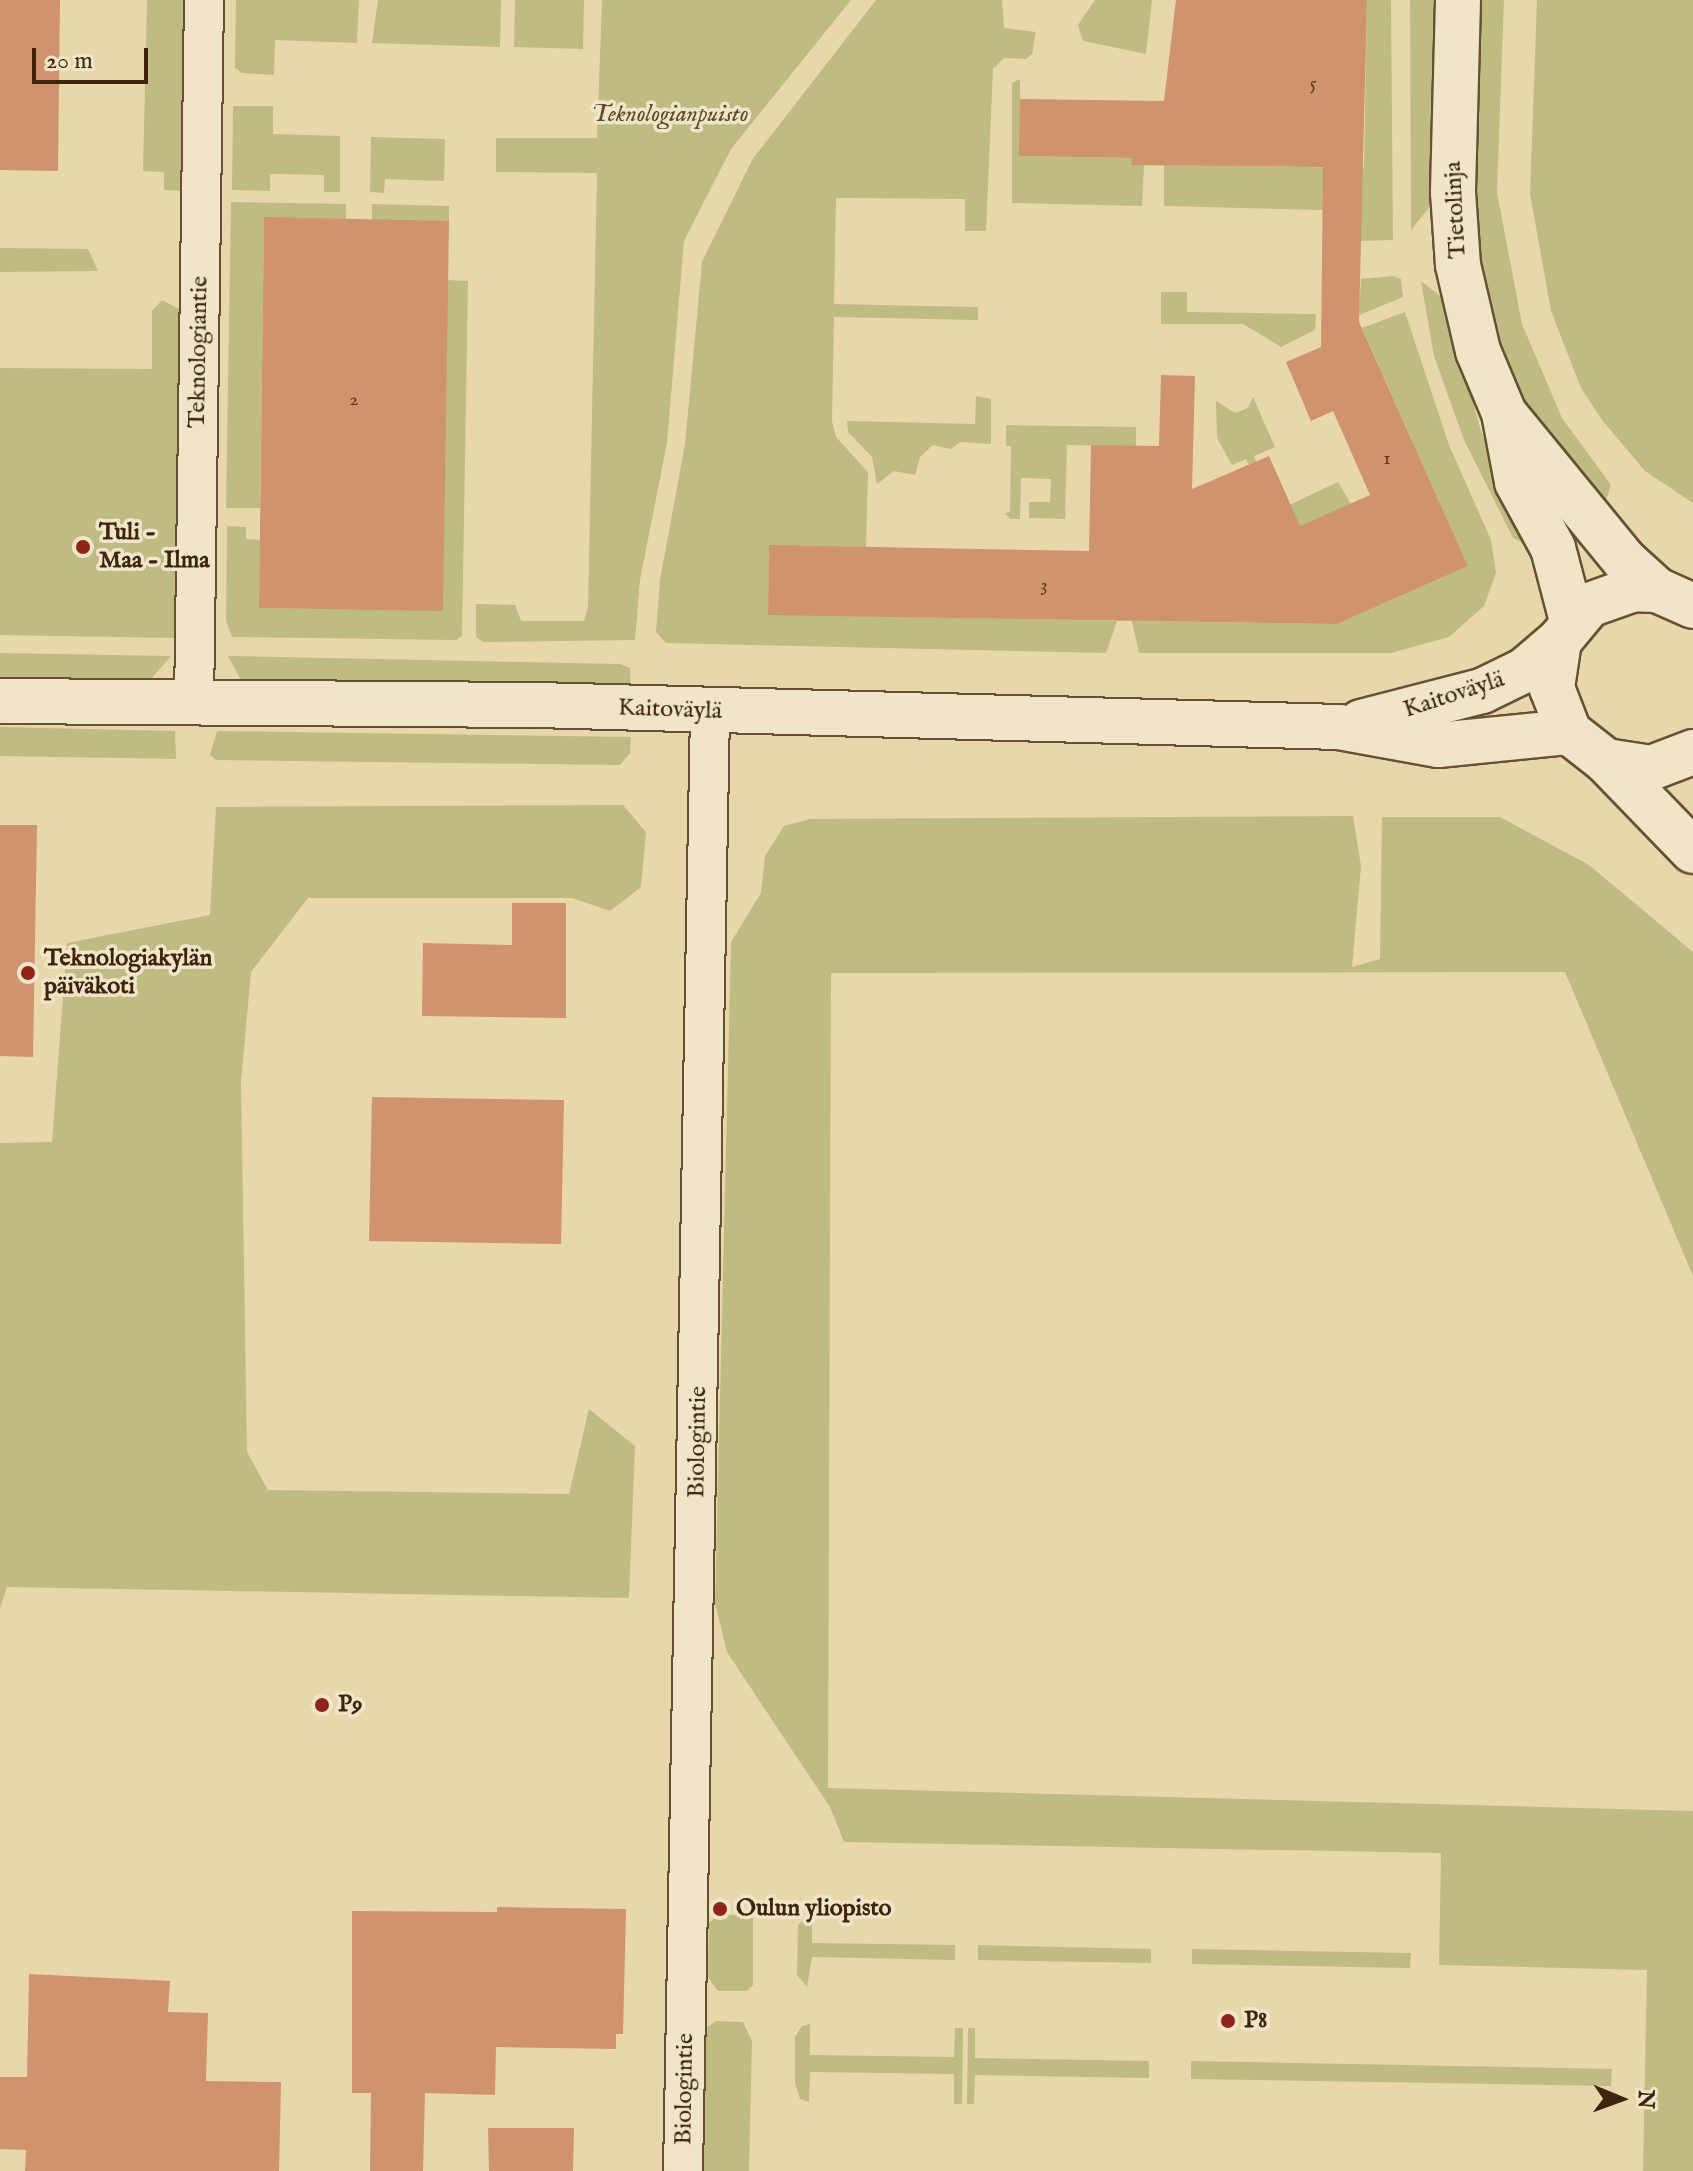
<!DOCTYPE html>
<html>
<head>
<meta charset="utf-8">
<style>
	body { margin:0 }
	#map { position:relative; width:1693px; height:2171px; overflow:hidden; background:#e8d7ab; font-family:"IM FELL English",serif }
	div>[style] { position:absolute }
	.green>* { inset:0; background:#bebc83 }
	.building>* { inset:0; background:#cf936d }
	.roads { filter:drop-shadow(2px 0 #685133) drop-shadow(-2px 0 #685133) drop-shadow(0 2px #685133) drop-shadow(0 -2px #685133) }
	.street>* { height:38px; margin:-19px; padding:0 19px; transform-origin:19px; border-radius:19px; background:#f0e5c8 }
	.secondary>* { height:44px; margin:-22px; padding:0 22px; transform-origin:22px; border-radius:22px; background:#f0e5c8 }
	.dots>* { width:22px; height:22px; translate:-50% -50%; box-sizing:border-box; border:4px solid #f0e5c8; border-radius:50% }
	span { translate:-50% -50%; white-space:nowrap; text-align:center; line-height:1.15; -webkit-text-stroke:7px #f0e5c8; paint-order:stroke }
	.number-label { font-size:20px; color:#624024 }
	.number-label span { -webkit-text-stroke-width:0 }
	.park-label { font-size:24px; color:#5e4a29; font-style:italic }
	.street-label { font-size:24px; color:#3e240b }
	.poi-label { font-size:24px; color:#3e240b; font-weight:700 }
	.left { translate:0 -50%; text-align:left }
	.north { position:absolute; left:1581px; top:2059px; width:80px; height:80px; -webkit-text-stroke:6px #f0e5c8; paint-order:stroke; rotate:91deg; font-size:22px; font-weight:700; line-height:32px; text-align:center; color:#3e240b }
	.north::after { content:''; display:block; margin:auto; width:28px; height:36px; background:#3e240b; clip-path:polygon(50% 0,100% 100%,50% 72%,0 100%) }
	.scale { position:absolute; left:32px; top:48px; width:116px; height:36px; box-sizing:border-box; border:4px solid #3e240b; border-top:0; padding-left:10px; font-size:24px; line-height:28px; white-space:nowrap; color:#3e240b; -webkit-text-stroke:6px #f0e5c8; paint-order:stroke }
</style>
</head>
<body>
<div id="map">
	<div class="green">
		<i style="clip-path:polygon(147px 0,185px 0,183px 191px,164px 190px,164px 172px,143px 171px)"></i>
		<i style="clip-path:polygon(236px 0,359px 0,357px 43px,275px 40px,274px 75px,242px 73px,235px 68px)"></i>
		<i style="clip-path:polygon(378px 0,501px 0,500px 47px,372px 43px)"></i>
		<i style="clip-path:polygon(515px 0,584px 0,583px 49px,514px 47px)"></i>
		<i style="clip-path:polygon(602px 0,851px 0,731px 149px,684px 241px,667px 443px,640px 580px,635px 640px,483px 642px,476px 637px,476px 604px,515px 605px,521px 621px,584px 621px,588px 607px,597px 173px,496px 172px,496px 138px,597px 138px)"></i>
		<i style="clip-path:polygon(876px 0,1002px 0,1004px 28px,1036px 32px,1032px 54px,1026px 59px,1004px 58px,993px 69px,986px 231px,965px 231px,965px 199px,836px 198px,834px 304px,978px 307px,978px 320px,834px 317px,832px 421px,836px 437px,868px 472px,866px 547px,769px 546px,768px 614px,1117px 621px,1106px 653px,666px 643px,656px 632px,660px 580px,685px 444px,702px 262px,752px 160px)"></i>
		<i style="clip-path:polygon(1095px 0,1152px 0,1146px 54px,1083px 41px,1078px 25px)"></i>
		<i style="clip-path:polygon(1367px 0,1391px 0,1393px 240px,1361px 241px,1361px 211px,1164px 206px,1164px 165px,1364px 168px)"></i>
		<i style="clip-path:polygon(1410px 0,1438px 0,1432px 204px,1411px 230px)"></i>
		<i style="clip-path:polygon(1478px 0,1504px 0,1497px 192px,1522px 324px,1562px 418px,1611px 485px,1605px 504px,1538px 431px,1493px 327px,1479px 267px,1472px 192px)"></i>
		<i style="clip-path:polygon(1537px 0,1693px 0,1693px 503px,1645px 471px,1602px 420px,1581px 388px,1551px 311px,1530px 194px)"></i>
		<i style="clip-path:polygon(1020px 79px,1020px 156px,1132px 158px,1132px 164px,1144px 165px,1142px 206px,1012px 203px,1012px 83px)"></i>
		<i style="clip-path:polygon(233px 106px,273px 106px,273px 134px,340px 136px,340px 192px,324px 192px,324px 175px,270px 174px,270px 191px,232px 190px)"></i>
		<i style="clip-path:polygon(371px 137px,445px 139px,444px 181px,385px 179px,384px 193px,370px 192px)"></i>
		<i style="clip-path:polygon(231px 202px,346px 204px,345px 289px,264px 218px,260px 508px,226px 508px)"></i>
		<i style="clip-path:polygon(372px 204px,449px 206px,449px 221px,371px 290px)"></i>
		<i style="clip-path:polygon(0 248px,88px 249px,98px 271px,0 272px)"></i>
		<i style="clip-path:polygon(1393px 276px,1401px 279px,1403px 297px,1333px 326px,1329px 313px,1359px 313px,1361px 279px)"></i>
		<i style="clip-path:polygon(448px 280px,468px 281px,462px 636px,456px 640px,232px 637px,226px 621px,227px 526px,246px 527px,246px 539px,260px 540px,259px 608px,332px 609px,333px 576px)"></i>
		<i style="clip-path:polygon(1421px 281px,1444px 299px,1481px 431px,1531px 547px,1513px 538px,1464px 440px,1434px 356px)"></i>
		<i style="clip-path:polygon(1161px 292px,1187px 292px,1187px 312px,1316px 314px,1315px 330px,1281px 347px,1243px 324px,1161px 324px)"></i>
		<i style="clip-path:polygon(162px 300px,181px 310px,176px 638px,0 635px,0 368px,152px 369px,152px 311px)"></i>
		<i style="clip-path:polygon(1405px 312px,1449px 445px,1491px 540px,1496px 573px,1484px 606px,1449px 637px,1391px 653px,1139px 653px,1132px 621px,1337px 624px,1468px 566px,1362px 328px)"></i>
		<i style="clip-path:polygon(976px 396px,991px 399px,991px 444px,960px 442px,951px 449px,933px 445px,920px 457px,915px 475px,894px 471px,877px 484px,872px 457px,848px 432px,847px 421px,975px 424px)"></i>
		<i style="clip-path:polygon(1253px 397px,1275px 447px,1254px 456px,1256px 462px,1249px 465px,1246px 459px,1232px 465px,1217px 438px,1216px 401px,1235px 413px,1248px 408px)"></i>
		<i style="clip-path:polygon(1006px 425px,1136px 427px,1136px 446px,1067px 445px,1065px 519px,1029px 518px,1029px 502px,1050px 502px,1051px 479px,1021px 478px,1020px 519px,1010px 519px,1005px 513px,1010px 512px,1011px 446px,1006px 446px)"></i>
		<i style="clip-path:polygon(1338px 482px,1351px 504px,1294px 529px,1287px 506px)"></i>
		<i style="clip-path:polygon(0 653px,171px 656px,152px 678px,138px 683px,0 681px)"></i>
		<i style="clip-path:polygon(228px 656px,620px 664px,630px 668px,631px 692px,253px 685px,241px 680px)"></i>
		<i style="clip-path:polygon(0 727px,175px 731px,176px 759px,0 756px)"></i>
		<i style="clip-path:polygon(217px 731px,631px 737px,630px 753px,620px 765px,216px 760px,210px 755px)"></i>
		<i style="clip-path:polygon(623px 805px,646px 832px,641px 887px,610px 911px,572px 898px,308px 898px,251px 972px,241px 1082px,247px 1452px,268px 1490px,569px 1494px,589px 1409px,635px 1446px,629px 1598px,7px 1587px,0 1608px,0 1143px,52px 1142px,67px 943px,210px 915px,216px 807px)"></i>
		<i style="clip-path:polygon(1353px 816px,1361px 866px,1352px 967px,1380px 959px,1382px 817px,1500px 817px,1589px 865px,1693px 952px,1693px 1276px,1565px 972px,831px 973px,828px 1788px,1693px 1811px,1693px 2171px,1643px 2171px,1647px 1970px,1439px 1965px,1441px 1853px,844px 1842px,830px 1807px,727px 1652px,715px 1603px,731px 942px,761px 893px,765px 856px,784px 826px,810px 819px)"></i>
		<i style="clip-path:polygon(721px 1913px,753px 1918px,753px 1985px,747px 1991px,718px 1991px,708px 1977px,709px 1923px)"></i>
		<i style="clip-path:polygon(812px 1913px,812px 1943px,955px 1945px,955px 1960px,812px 1957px,807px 1987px,797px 1975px,798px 1925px)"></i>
		<i style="clip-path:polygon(978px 1945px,1151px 1949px,1151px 1963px,978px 1960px)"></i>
		<i style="clip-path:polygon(1192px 1949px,1411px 1953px,1410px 1968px,1192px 1964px)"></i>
		<i style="clip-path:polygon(716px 2021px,743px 2022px,752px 2041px,749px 2171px,702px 2171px,705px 2029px)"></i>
		<i style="clip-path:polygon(810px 2024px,810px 2055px,954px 2057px,955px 2028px,963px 2028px,962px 2104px,954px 2104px,954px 2074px,810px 2072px,809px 2102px,800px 2099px,795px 2083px,795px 2037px,802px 2026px)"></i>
		<i style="clip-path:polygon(968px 2028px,975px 2028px,975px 2058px,1149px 2061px,1149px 2078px,975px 2075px,974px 2104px,967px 2104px)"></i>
		<i style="clip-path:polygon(1191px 2061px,1612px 2069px,1611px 2086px,1191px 2079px)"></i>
	</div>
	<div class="building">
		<i style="clip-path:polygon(0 0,60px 0,58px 171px,0 170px)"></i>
		<i style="clip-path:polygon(1176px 0,1367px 0,1359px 322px,1468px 566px,1337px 624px,768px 615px,769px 545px,1089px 551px,1091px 445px,1159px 446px,1161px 375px,1195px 376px,1192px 489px,1269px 456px,1300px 526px,1370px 495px,1333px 411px,1311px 421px,1286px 362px,1321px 347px,1323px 167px,1131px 165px,1132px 158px,1019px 156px,1020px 99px,1164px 101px)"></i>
		<i style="clip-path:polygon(264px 217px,449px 221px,443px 611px,259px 608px)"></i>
		<i style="clip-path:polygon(0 825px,37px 825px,33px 1057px,0 1056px)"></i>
		<i style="clip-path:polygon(512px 903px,566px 903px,566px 1018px,422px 1016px,423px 943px,512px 945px)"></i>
		<i style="clip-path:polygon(372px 1097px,564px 1100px,561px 1244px,369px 1241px)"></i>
		<i style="clip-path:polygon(497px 1907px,626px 1909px,623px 2034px,616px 2034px,616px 2049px,496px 2047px,495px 2095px,425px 2093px,423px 2171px,370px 2171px,371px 2093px,352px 2093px,352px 1911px,497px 1912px)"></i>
		<i style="clip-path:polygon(29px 1974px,170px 1981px,168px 2012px,208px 2013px,206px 2081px,281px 2082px,279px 2171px,25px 2171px,26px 2150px,0 2149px,0 2077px,27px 2077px)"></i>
		<i style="clip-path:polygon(488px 2128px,574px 2128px,573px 2171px,489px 2171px)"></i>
	</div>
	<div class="roads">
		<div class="street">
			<i style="left:194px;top:704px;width:704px;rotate:-89.19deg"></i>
			<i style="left:683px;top:2171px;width:1459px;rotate:-88.94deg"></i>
		</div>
		<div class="secondary">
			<i style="left:1458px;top:0;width:192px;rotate:91.5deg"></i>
			<i style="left:1453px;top:192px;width:73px;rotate:86.1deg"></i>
			<i style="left:1458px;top:265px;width:88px;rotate:76.9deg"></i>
			<i style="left:1478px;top:351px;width:67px;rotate:67.2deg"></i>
			<i style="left:1504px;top:413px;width:70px;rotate:79.3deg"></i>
			<i style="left:1517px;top:482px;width:75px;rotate:61.4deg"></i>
			<i style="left:1553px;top:548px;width:75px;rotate:75.4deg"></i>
			<i style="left:1507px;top:417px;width:185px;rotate:50.7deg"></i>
			<i style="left:1624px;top:560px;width:45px;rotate:42.3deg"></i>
			<i style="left:1693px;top:606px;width:39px;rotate:-156deg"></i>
			<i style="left:1657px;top:590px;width:23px;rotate:-178deg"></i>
			<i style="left:1634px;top:589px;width:48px;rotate:160.4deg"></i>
			<i style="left:1589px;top:605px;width:47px;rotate:129.8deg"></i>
			<i style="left:1559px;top:641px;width:48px;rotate:98.5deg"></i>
			<i style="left:1552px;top:688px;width:47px;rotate:68.9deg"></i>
			<i style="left:1569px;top:732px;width:47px;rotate:38.1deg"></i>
			<i style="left:1606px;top:761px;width:46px;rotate:8.8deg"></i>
			<i style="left:1651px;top:768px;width:45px;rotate:-20.9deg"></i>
			<i style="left:0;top:701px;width:537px;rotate:0.43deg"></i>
			<i style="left:537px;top:705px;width:802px;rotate:1.57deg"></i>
			<i style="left:1339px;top:727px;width:101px;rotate:10.3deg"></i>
			<i style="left:1438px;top:745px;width:132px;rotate:-5.7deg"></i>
			<i style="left:1361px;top:722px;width:125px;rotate:-14.4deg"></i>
			<i style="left:1482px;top:691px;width:48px;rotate:-26deg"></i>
			<i style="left:1525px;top:670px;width:45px;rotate:-40.5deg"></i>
			<i style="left:1606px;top:761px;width:125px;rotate:46deg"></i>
		</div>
	</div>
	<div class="dots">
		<i style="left:83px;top:547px;background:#8f2418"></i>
		<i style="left:28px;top:973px;background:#8f2418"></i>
		<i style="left:322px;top:1705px;background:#8f2418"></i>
		<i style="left:720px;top:1909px;background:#8f2418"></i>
		<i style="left:1228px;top:2021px;background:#8f2418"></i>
	</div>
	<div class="number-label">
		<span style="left:1313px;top:83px">5</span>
		<span style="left:354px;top:399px">2</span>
		<span style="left:1387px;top:458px">1</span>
		<span style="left:1044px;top:585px">3</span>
	</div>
	<div class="park-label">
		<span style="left:670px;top:115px">Teknologianpuisto</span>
	</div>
	<div class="street-label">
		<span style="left:1456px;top:210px;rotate:-93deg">Tietolinja</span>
		<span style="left:199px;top:352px;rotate:-89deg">Teknologiantie</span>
		<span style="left:1454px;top:695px;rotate:-18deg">Kaitoväylä</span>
		<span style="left:670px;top:710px;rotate:2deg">Kaitoväylä</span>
		<span style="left:698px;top:1442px;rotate:-89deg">Biologintie</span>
		<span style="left:685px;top:2089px;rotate:-89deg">Biologintie</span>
	</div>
	<div class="poi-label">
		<span class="left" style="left:99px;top:547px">Tuli -<br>Maa - Ilma</span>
		<span class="left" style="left:44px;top:973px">Teknologiakylän<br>päiväkoti</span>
		<span class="left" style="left:338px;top:1705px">P9</span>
		<span class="left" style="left:736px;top:1909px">Oulun yliopisto</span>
		<span class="left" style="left:1244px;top:2021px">P8</span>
	</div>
	<div class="north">N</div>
	<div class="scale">20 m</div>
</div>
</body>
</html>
